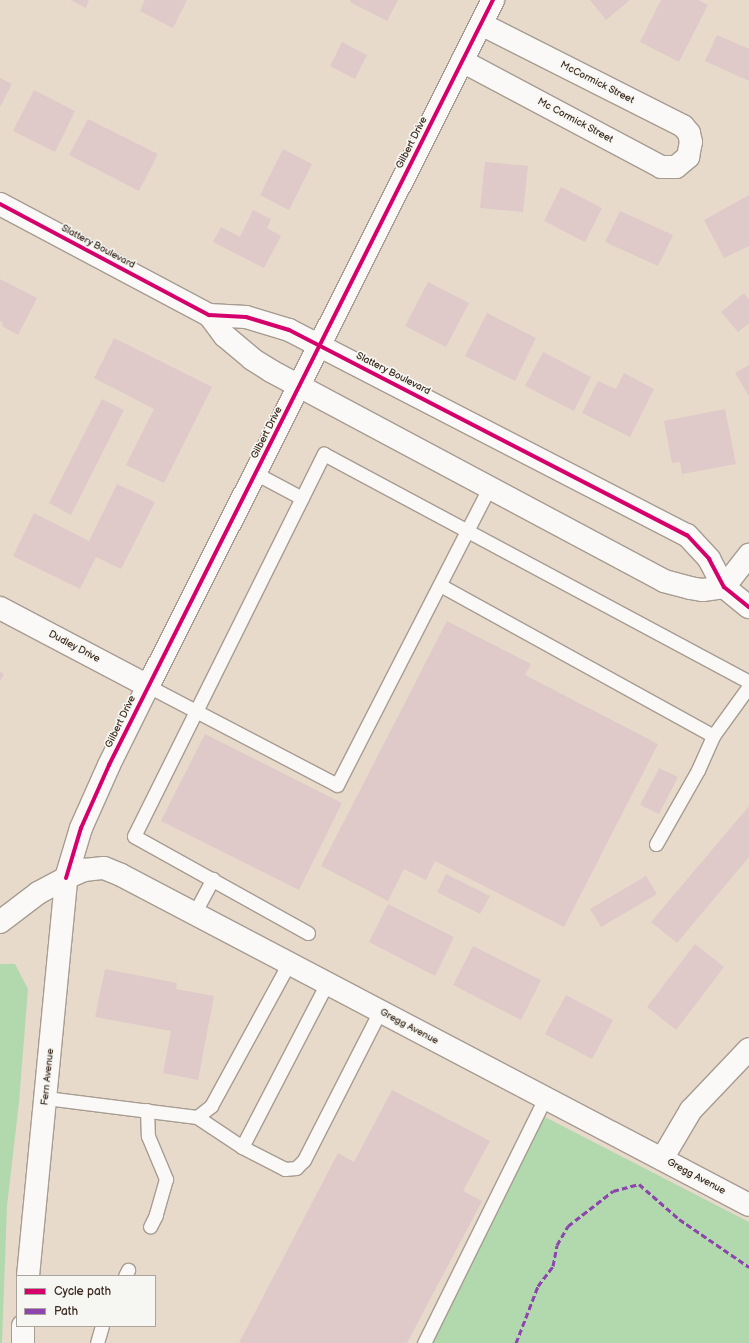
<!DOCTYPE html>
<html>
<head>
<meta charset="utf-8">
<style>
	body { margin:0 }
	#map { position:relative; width:749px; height:1343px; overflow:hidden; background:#e7dacb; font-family:"Balsamiq Sans",sans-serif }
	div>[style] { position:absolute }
	.green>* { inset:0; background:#b2d8ae }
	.building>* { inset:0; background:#dfc9c9 }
	.roads { filter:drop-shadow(1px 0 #a69c91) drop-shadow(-1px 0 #a69c91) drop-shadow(0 1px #a69c91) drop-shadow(0 -1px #a69c91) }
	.service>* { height:13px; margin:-6.5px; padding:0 6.5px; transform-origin:6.5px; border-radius:6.5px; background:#fbf9f7 }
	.minor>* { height:22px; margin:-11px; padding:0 11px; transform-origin:11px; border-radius:11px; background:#fbf9f7 }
	.tertiary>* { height:22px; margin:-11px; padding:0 11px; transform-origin:11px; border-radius:11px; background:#fbf9f7 }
	.quiet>* { height:3px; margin-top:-1.5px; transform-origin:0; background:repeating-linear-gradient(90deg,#8e44ad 0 6px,transparent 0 9px) }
	.cycleway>* { height:4px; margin:-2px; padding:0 2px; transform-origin:2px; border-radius:2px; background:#d6006c }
	span { translate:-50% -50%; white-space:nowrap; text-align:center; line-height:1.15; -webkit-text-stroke:3.5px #f6f6f2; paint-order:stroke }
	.street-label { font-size:10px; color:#3b2a1e }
	.legend { position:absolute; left:16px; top:1275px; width:140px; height:52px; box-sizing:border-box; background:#f6f6f2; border:1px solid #aba49d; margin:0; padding:5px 7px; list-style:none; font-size:12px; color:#3b2a1e }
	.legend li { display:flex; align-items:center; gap:8px; height:20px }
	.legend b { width:20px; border:1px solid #aba49d }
</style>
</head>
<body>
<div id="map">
	<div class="green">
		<i style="clip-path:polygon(0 964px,15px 964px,28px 989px,19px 1102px,7px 1206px,2px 1343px,0 1343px)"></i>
		<i style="clip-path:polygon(543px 1116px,749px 1222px,749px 1343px,430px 1343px)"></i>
	</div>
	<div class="building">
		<i style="clip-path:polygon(70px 0,89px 0,86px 8px)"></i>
		<i style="clip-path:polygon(145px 0,187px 0,173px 28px,140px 11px)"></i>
		<i style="clip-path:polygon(351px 0,398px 0,387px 21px,350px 2px)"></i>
		<i style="clip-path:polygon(590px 0,630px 0,606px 20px)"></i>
		<i style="clip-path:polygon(661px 0,698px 0,708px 5px,679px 62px,640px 42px)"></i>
		<i style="clip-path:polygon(717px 35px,749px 49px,749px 81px,705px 61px)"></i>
		<i style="clip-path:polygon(342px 42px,367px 55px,355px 79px,330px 66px)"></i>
		<i style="clip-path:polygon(0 78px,12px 84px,0 107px)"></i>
		<i style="clip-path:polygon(34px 90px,75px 111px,55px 152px,13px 131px)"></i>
		<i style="clip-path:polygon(88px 119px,158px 154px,139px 191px,69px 155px)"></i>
		<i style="clip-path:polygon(283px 149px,312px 164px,289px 210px,260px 195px)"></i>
		<i style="clip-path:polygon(485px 162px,528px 166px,523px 212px,480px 208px)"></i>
		<i style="clip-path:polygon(561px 187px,602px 208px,585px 242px,544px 221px)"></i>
		<i style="clip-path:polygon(749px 195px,749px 246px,724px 258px,704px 220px)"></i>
		<i style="clip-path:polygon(253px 210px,271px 219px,267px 228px,281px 236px,264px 268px,213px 242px,221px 227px,240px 237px)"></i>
		<i style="clip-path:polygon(620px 211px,673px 235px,658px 266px,605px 242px)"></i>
		<i style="clip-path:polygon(0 279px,37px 298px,18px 335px,2px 326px,3px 323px,0 321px)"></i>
		<i style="clip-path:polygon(428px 282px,469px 303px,446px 347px,405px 326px)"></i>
		<i style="clip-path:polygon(744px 293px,749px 300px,749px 323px,738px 332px,721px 312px)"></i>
		<i style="clip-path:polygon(487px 313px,536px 338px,515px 381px,465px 356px)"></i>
		<i style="clip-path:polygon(114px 338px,212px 387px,164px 483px,126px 465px,154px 409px,94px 378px)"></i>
		<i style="clip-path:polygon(543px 352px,591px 377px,574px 411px,525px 386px)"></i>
		<i style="clip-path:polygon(749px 365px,749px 396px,735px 373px)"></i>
		<i style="clip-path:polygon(624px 373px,654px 389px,630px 437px,582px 413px,598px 381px,616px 389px)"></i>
		<i style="clip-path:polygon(102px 399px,124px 410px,71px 515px,49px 503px)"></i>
		<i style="clip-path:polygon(725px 409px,736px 464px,682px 474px,680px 462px,672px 463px,664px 421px)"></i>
		<i style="clip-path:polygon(117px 484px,155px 502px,121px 569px,96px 557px,80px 589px,13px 556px,34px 513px,89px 541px)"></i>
		<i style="clip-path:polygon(447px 621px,531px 664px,525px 675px,658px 744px,564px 927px,435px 861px,426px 880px,404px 869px,388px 901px,321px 866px)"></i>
		<i style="clip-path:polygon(0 672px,4px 674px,0 681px)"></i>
		<i style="clip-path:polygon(205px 734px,342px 803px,299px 890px,161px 821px)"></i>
		<i style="clip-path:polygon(659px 768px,678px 777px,659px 814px,640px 805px)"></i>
		<i style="clip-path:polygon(749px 806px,749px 857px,677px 943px,651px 922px)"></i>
		<i style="clip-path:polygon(446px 874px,490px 896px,480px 914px,437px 892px)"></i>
		<i style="clip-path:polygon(646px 876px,657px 894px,601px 927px,590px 909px)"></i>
		<i style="clip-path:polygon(388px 904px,454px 937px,435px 976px,369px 942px)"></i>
		<i style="clip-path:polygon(695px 944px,724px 967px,676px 1030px,647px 1007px)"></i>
		<i style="clip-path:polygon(473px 946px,541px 980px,521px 1020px,453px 985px)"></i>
		<i style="clip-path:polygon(105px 969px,177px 983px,176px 989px,214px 996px,198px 1080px,163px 1073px,171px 1031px,95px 1017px)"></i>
		<i style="clip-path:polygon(566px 995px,613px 1020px,592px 1059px,545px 1034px)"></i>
		<i style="clip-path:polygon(392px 1090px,490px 1141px,463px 1191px,482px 1201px,407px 1343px,239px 1343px,338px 1153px,354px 1162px)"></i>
	</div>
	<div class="roads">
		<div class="service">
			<i style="left:255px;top:473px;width:53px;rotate:28deg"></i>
			<i style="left:440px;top:585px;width:312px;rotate:28.9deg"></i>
			<i style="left:148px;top:686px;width:213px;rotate:27.6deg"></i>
			<i style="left:337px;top:785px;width:334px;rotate:-62.9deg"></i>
			<i style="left:656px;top:844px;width:85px;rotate:-60.4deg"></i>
			<i style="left:698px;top:770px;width:37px;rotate:-66deg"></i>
			<i style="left:713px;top:736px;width:62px;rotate:-54.2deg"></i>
			<i style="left:194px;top:914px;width:40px;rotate:-62deg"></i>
			<i style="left:308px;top:933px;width:199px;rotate:-150.9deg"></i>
			<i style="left:134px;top:836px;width:427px;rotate:-63.6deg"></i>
			<i style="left:324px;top:454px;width:482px;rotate:28.2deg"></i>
			<i style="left:46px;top:1098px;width:152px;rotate:7.2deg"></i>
			<i style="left:197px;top:1117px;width:54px;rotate:33.7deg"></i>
			<i style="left:242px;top:1147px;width:48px;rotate:27.1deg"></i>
			<i style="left:285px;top:1169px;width:11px;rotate:-5deg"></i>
			<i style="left:296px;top:1168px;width:11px;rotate:-45deg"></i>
			<i style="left:304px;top:1160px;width:167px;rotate:-63deg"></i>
			<i style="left:147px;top:1110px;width:26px;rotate:88deg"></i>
			<i style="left:148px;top:1136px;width:47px;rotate:67.3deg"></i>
			<i style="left:166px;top:1179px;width:37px;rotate:106deg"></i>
			<i style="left:156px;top:1215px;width:13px;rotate:117deg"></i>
			<i style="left:197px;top:1117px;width:18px;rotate:-38deg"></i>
			<i style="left:211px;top:1106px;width:163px;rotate:-61.4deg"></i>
			<i style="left:242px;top:1147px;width:185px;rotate:-62.6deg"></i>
			<i style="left:125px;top:1276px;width:7px;rotate:-63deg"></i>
			<i style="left:97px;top:1343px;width:18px;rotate:-74deg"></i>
			<i style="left:424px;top:1343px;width:273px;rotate:-63.7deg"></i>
		</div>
		<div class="minor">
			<i style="left:462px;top:61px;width:225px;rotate:28deg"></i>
			<i style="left:661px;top:167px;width:15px"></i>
			<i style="left:676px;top:167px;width:16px;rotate:-40deg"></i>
			<i style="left:688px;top:157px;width:15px;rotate:-79deg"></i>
			<i style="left:691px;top:142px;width:9px;rotate:-103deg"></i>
			<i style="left:689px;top:133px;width:9px;rotate:-131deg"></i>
			<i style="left:683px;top:126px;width:226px;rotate:-153.2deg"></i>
			<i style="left:0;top:204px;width:237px;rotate:28deg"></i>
			<i style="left:209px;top:315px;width:37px;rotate:3deg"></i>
			<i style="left:246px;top:317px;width:45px;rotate:16.8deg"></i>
			<i style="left:289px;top:330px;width:448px;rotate:27.3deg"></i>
			<i style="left:687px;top:535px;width:33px;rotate:47deg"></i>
			<i style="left:709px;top:559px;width:32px;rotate:62deg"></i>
			<i style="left:724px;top:587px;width:32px;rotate:39deg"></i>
			<i style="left:209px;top:315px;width:26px;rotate:53deg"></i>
			<i style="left:225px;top:336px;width:35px;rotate:40deg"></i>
			<i style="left:252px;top:359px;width:22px;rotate:32deg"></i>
			<i style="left:271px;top:371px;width:446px;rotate:28.1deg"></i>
			<i style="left:664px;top:581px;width:27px;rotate:15deg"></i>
			<i style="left:690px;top:588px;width:13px;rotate:9deg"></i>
			<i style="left:703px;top:590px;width:21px;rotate:-8deg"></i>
			<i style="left:724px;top:587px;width:41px;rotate:-52deg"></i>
			<i style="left:0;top:608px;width:167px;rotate:27.8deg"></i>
			<i style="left:66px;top:878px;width:20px;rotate:-24deg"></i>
			<i style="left:84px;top:870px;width:20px;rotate:-6deg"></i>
			<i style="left:104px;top:868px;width:18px;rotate:22deg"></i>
			<i style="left:121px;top:875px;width:709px;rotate:27.72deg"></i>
			<i style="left:662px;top:1159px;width:57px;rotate:-59.4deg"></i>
			<i style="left:691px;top:1110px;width:84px;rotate:-46.4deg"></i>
		</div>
		<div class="tertiary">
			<i style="left:0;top:922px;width:48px;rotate:-37.3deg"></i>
			<i style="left:38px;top:893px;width:32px;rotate:-28deg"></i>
			<i style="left:28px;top:1276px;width:400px;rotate:-84.5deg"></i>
			<i style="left:66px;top:878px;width:52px;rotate:-73.3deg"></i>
			<i style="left:81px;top:828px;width:69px;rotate:-66deg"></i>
			<i style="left:109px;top:765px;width:88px;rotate:-63.7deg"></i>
			<i style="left:148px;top:686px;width:768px;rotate:-63.3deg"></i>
			<i style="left:23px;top:1343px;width:17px;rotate:-90deg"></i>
		</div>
	</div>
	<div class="quiet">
		<i style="left:516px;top:1343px;width:61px;rotate:-68.9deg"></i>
		<i style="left:538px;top:1286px;width:25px;rotate:-53deg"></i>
		<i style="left:553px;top:1266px;width:21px;rotate:-79deg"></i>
		<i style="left:557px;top:1245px;width:22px;rotate:-60deg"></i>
		<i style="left:568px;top:1226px;width:57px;rotate:-37.9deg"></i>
		<i style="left:613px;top:1191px;width:27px;rotate:-15deg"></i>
		<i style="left:639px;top:1184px;width:53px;rotate:41.2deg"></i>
		<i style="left:679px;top:1219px;width:85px;rotate:34.4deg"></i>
	</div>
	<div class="cycleway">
		<i style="left:0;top:204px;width:237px;rotate:28deg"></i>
		<i style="left:209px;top:315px;width:37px;rotate:3deg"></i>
		<i style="left:246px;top:317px;width:45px;rotate:16.8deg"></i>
		<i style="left:289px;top:330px;width:448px;rotate:27.3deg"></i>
		<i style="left:687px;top:535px;width:33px;rotate:47deg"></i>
		<i style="left:709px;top:559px;width:32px;rotate:62deg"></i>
		<i style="left:724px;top:587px;width:32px;rotate:39deg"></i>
		<i style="left:66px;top:878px;width:52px;rotate:-73.3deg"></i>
		<i style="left:81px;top:828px;width:69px;rotate:-66deg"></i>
		<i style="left:109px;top:765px;width:856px;rotate:-63.35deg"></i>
	</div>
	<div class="street-label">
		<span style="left:597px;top:83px;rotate:27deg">McCormick Street</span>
		<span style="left:575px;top:121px;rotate:28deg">Mc Cormick Street</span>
		<span style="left:412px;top:143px;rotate:-63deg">Gilbert Drive</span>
		<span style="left:98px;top:247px;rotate:28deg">Slattery Boulevard</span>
		<span style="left:393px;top:374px;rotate:27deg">Slattery Boulevard</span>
		<span style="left:267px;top:433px;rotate:-63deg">Gilbert Drive</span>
		<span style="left:74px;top:647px;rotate:28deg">Dudley Drive</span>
		<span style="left:121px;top:722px;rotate:-64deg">Gilbert Drive</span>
		<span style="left:409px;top:1027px;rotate:28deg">Gregg Avenue</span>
		<span style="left:48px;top:1077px;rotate:-84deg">Fern Avenue</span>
		<span style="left:696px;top:1177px;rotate:28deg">Gregg Avenue</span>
	</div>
	<ul class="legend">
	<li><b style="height:5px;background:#d6006c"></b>Cycle path</li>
	<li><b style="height:5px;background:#8e44ad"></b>Path</li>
	</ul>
</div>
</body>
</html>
